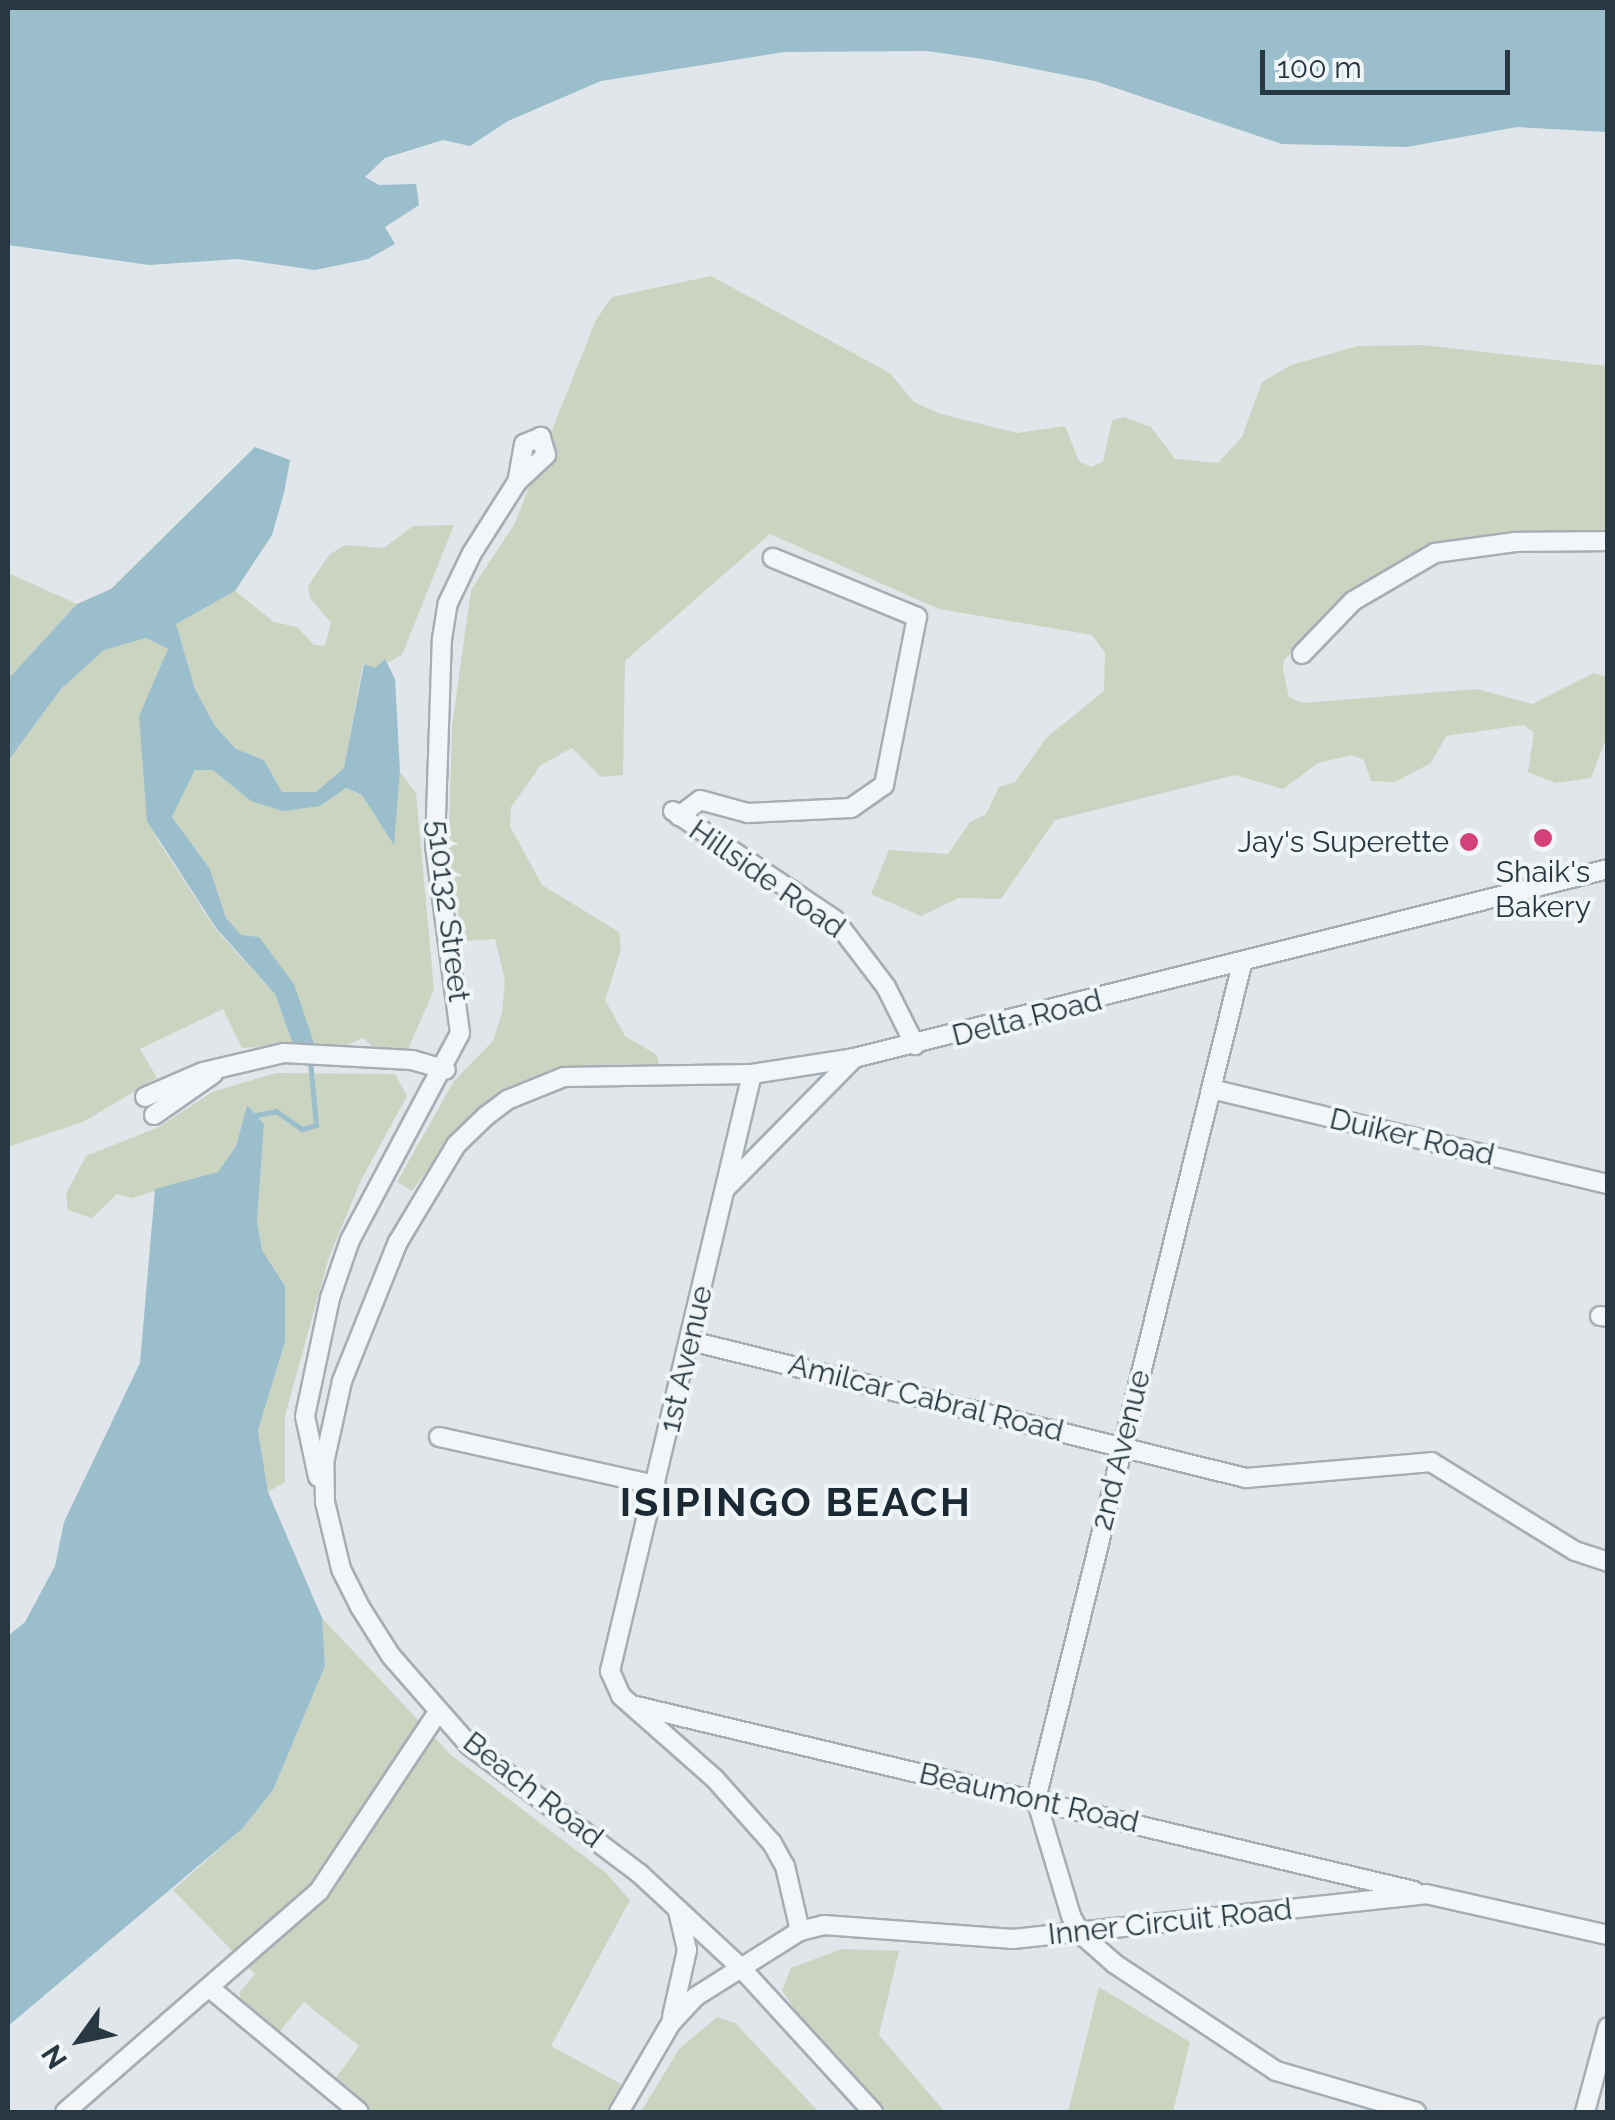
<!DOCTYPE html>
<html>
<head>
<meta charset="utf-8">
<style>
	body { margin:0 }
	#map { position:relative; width:1615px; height:2120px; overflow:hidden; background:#e0e6ea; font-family:Raleway,sans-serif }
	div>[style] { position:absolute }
	.green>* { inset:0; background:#cbd4c1 }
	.water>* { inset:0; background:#9abecb }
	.stream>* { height:5px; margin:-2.5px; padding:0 2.5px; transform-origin:2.5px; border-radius:2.5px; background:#9abecb }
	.roads { filter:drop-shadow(2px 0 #a5aeb4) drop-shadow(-2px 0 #a5aeb4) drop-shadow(0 2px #a5aeb4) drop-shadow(0 -2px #a5aeb4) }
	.minor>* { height:18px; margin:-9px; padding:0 9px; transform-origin:9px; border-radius:9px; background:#f3f6f8 }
	.dots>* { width:28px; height:28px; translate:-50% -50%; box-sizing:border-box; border:5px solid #f0f5f7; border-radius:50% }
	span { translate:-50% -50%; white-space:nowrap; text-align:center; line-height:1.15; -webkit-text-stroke:8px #f0f5f7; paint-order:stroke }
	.poi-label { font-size:30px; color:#283842 }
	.right { translate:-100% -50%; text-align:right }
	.street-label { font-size:30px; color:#283842 }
	.district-label { font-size:40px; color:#1a2933; font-weight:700; letter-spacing:2.5px }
	.frame { position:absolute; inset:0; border:10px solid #283842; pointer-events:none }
	.north { position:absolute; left:30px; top:1990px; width:100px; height:100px; -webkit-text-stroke:8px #f0f5f7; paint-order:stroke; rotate:237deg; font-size:28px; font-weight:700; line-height:40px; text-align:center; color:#283842 }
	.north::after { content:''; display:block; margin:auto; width:35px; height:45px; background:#283842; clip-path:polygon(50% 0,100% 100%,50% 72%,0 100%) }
	.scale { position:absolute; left:1260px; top:50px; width:250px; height:45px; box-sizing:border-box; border:5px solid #283842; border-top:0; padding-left:12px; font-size:30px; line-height:35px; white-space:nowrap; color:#283842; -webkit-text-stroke:8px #f0f5f7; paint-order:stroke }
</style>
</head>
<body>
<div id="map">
	<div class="green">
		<i style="clip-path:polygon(711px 276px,890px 373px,914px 402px,941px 414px,1017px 433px,1065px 426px,1079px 461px,1091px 467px,1103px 462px,1112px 420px,1124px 417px,1151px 427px,1175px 459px,1218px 463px,1242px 437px,1262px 382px,1291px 365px,1358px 346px,1422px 345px,1607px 366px,1607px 534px,1467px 539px,1412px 556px,1345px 599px,1284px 660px,1283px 669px,1289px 697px,1303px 703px,1477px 689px,1533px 704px,1593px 673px,1607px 677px,1607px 736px,1591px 778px,1556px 783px,1528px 772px,1534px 732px,1523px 725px,1446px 736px,1431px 763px,1395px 782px,1371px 781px,1364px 760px,1352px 755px,1318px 763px,1283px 789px,1235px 775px,1055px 820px,1001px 899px,959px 898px,921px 916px,871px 894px,889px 850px,948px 854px,970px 822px,986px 814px,999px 787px,1015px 782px,1046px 738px,1104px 691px,1105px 653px,1092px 635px,939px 609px,770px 534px,625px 661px,623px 775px,601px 777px,572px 748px,541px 765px,511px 807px,510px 826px,542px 885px,619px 932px,621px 950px,605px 1000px,625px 1036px,657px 1055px,659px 1066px,563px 1069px,505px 1091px,458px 1128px,412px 1191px,397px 1182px,454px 1081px,493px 1041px,502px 1013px,505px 980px,495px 939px,464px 941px,448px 865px,452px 726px,471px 590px,514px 525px,596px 320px,612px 297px)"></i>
		<i style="clip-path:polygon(454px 525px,402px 655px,375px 669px,363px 664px,344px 769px,316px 792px,282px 792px,264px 760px,236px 749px,215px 726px,195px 689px,176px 624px,235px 591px,274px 622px,297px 627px,314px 645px,325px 646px,331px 623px,310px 598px,308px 586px,330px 554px,346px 545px,384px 548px,413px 526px)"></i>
		<i style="clip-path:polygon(8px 573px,77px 604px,8px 679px)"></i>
		<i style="clip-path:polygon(146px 638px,168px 649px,157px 839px,216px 930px,275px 994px,293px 1044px,242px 1048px,223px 1009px,140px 1049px,157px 1078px,83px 1122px,8px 1147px,8px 761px,61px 689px,104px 649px)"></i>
		<i style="clip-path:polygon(195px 770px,214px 770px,251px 801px,320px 806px,345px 788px,362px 795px,394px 842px,400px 772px,416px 793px,434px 990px,406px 1054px,381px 1053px,363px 1038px,336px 1050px,314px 1043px,305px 1018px,226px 918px,210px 869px,172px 817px)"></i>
		<i style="clip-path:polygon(276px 1073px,395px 1074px,407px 1096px,361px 1180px,328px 1260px,285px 1416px,285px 1482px,268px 1492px,258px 1430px,285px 1342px,285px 1286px,262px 1250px,257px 1222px,264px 1124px,247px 1105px,236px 1146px,218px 1172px,132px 1198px,117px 1194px,92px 1218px,68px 1210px,66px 1194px,86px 1156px,159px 1127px,212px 1092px)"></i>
		<i style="clip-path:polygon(322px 1618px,451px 1755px,606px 1873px,630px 1900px,551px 2046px,621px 2084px,606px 2112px,373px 2112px,332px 2083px,359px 2046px,304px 2002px,275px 2037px,241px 2006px,240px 1992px,255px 1974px,173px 1890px,242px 1829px,273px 1790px,325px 1666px)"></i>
		<i style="clip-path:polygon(842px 1949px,899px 1951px,879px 2035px,945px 2112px,887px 2112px,801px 2020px,782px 1990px,791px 1968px)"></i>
		<i style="clip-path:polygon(1099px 1987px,1190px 2042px,1173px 2112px,1068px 2112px)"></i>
		<i style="clip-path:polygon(717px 2017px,735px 2023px,819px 2112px,641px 2112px,679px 2049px)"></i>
	</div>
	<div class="water">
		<i style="clip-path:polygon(8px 8px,1607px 8px,1607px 132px,1517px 127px,1407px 147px,1282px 144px,1095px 81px,989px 60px,927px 51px,784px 52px,601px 81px,508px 121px,470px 146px,443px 140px,385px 158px,365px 177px,379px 185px,416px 184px,419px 205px,385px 227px,395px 244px,368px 259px,315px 270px,238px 259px,149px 265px,8px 245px)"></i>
		<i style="clip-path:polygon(255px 447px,290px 460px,284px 493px,272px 535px,235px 591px,176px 624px,195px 689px,215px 726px,236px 749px,264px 760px,282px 792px,316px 792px,344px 768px,364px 664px,375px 668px,385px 659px,395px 679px,400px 772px,394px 845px,362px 795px,346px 788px,320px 806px,283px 811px,251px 801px,213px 770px,195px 770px,172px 817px,210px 869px,226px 918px,241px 935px,259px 937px,294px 984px,314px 1043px,293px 1044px,275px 994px,216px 928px,147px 821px,139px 716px,168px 649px,146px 638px,104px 650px,61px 689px,8px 761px,8px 679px,77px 604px,111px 589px)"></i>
		<i style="clip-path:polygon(247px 1105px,264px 1124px,257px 1222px,262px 1250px,285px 1286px,285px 1342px,258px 1430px,268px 1492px,322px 1618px,325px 1666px,273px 1790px,242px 1829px,8px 2026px,8px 1636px,25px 1622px,55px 1566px,64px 1522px,140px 1363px,155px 1189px,218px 1172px,236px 1146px)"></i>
	</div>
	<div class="stream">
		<i style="left:256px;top:1115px;width:20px;rotate:-11deg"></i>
		<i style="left:276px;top:1111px;width:32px;rotate:35deg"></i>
		<i style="left:302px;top:1129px;width:15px;rotate:-16deg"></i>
		<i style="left:316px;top:1125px;width:65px;rotate:-95.3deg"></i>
	</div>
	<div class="roads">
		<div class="minor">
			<i style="left:1302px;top:654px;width:74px;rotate:-46.1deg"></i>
			<i style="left:1353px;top:601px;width:95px;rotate:-30.3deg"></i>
			<i style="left:1435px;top:553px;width:81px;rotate:-7.8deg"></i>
			<i style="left:1515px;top:542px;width:93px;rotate:-0.6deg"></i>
			<i style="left:673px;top:811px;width:195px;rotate:33.9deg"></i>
			<i style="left:835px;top:920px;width:84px;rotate:52.7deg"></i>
			<i style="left:886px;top:987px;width:65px;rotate:63.4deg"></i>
			<i style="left:679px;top:816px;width:26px;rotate:-37deg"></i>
			<i style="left:700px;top:800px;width:50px;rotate:15.2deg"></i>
			<i style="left:748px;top:813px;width:103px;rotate:-2.8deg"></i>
			<i style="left:851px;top:808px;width:40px;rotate:-34.9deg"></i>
			<i style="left:884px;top:785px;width:171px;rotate:-78.9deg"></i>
			<i style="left:917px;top:617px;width:156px;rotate:-157.7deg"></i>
			<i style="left:1242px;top:964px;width:860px;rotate:103.86deg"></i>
			<i style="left:1036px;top:1799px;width:122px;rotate:73.3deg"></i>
			<i style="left:1071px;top:1916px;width:21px;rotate:61deg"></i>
			<i style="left:1081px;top:1934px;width:45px;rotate:41.4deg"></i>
			<i style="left:1115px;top:1964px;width:193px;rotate:33.6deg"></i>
			<i style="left:1276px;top:2071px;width:146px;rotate:16.3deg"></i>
			<i style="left:752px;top:1074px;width:614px;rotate:103.38deg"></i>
			<i style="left:610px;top:1671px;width:27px;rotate:66deg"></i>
			<i style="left:621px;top:1696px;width:125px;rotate:41.4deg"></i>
			<i style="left:715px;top:1779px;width:86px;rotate:48.3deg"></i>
			<i style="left:772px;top:1843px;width:26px;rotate:61deg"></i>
			<i style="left:785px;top:1866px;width:67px;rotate:77deg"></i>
			<i style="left:1216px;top:1090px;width:403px;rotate:13.5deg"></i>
			<i style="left:145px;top:1097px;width:63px;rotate:-23.3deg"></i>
			<i style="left:203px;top:1072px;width:83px;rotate:-13.2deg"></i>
			<i style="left:284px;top:1053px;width:128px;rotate:3.1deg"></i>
			<i style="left:412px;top:1060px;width:35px;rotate:16deg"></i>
			<i style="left:154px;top:1115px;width:72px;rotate:-34.8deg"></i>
			<i style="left:727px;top:1187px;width:181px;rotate:-45.4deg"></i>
			<i style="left:1600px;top:1316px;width:8px;rotate:7deg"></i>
			<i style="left:691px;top:1341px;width:572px;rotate:13.87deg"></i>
			<i style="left:1246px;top:1478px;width:186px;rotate:-4.9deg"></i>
			<i style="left:1431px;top:1462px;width:169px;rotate:31.7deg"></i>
			<i style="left:1575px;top:1551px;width:35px;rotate:18deg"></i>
			<i style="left:439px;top:1437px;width:222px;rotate:12.5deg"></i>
			<i style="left:318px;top:1477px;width:62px;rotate:-102deg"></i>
			<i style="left:305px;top:1416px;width:121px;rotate:-78deg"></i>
			<i style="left:330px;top:1298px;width:61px;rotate:-71deg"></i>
			<i style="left:350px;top:1240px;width:234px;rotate:-62deg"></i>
			<i style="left:460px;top:1033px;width:189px;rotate:-97.6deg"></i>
			<i style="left:435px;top:846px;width:207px;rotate:-88.1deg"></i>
			<i style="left:442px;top:639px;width:36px;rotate:-81deg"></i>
			<i style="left:448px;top:603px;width:55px;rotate:-64.4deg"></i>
			<i style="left:472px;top:553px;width:84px;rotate:-57.6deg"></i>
			<i style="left:517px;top:482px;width:40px;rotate:-43deg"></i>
			<i style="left:546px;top:455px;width:19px;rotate:-106deg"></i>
			<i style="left:541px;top:437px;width:18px;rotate:158deg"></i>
			<i style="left:524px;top:444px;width:39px;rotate:100deg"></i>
			<i style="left:632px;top:1705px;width:804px;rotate:13.38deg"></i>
			<i style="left:211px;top:1989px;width:192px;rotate:39.7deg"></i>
			<i style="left:672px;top:2017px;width:69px;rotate:-77.4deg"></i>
			<i style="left:687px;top:1950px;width:40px;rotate:-103deg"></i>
			<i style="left:65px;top:2112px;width:337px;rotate:-41deg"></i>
			<i style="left:319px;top:1891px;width:215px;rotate:-56.4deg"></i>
			<i style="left:619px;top:2112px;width:103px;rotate:-59.7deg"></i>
			<i style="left:671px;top:2023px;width:35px;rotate:-47deg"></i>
			<i style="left:695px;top:1997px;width:124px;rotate:-32.2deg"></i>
			<i style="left:800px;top:1931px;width:25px;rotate:-14deg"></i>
			<i style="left:824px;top:1925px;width:190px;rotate:4.2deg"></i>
			<i style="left:1013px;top:1939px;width:415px;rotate:-6.2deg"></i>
			<i style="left:1426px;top:1894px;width:187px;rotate:12.7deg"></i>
			<i style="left:873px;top:2112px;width:198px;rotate:-132.5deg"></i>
			<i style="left:739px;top:1966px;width:135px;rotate:-137.1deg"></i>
			<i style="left:640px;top:1874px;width:214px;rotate:-143deg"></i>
			<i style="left:469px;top:1745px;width:118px;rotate:-131.2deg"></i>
			<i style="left:391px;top:1656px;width:58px;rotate:-122.3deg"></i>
			<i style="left:360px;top:1607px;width:42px;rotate:-116.6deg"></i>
			<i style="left:341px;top:1569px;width:69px;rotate:-103.4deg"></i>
			<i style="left:325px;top:1502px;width:39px;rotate:-91deg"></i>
			<i style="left:324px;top:1463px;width:84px;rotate:-77.6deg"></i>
			<i style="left:342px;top:1381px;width:150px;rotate:-68.1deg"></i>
			<i style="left:398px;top:1242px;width:113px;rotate:-59.1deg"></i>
			<i style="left:456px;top:1145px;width:42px;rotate:-44deg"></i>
			<i style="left:486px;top:1116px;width:26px;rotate:-37deg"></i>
			<i style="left:507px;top:1100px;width:61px;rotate:-22deg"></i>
			<i style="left:564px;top:1077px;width:188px;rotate:-0.9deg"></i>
			<i style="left:752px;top:1074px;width:103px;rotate:-8.9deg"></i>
			<i style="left:854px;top:1058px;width:777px;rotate:-14.07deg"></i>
			<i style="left:1585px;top:2112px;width:88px;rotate:-74.9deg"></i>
		</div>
	</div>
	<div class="dots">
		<i style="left:1543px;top:838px;background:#d4417a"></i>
		<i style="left:1469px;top:842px;background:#d4417a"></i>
	</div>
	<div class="poi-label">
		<span class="right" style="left:1449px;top:842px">Jay's Superette</span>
		<span style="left:1543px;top:889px">Shaik's<br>Bakery</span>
	</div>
	<div class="street-label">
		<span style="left:767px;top:879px;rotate:35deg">Hillside Road</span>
		<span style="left:448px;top:911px;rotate:83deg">510132 Street</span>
		<span style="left:1027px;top:1018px;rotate:-14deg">Delta Road</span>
		<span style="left:1412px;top:1137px;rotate:13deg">Duiker Road</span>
		<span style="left:686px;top:1359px;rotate:-77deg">1st Avenue</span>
		<span style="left:926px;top:1398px;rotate:14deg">Amilcar Cabral Road</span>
		<span style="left:1121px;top:1450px;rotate:-76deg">2nd Avenue</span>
		<span style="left:533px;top:1790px;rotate:38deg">Beach Road</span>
		<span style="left:1029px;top:1798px;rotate:13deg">Beaumont Road</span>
		<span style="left:1170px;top:1922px;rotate:-6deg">Inner Circuit Road</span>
	</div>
	<div class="district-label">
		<span style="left:796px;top:1502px">ISIPINGO BEACH</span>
	</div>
	<div class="frame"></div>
	<div class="north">N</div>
	<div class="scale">100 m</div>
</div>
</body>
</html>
